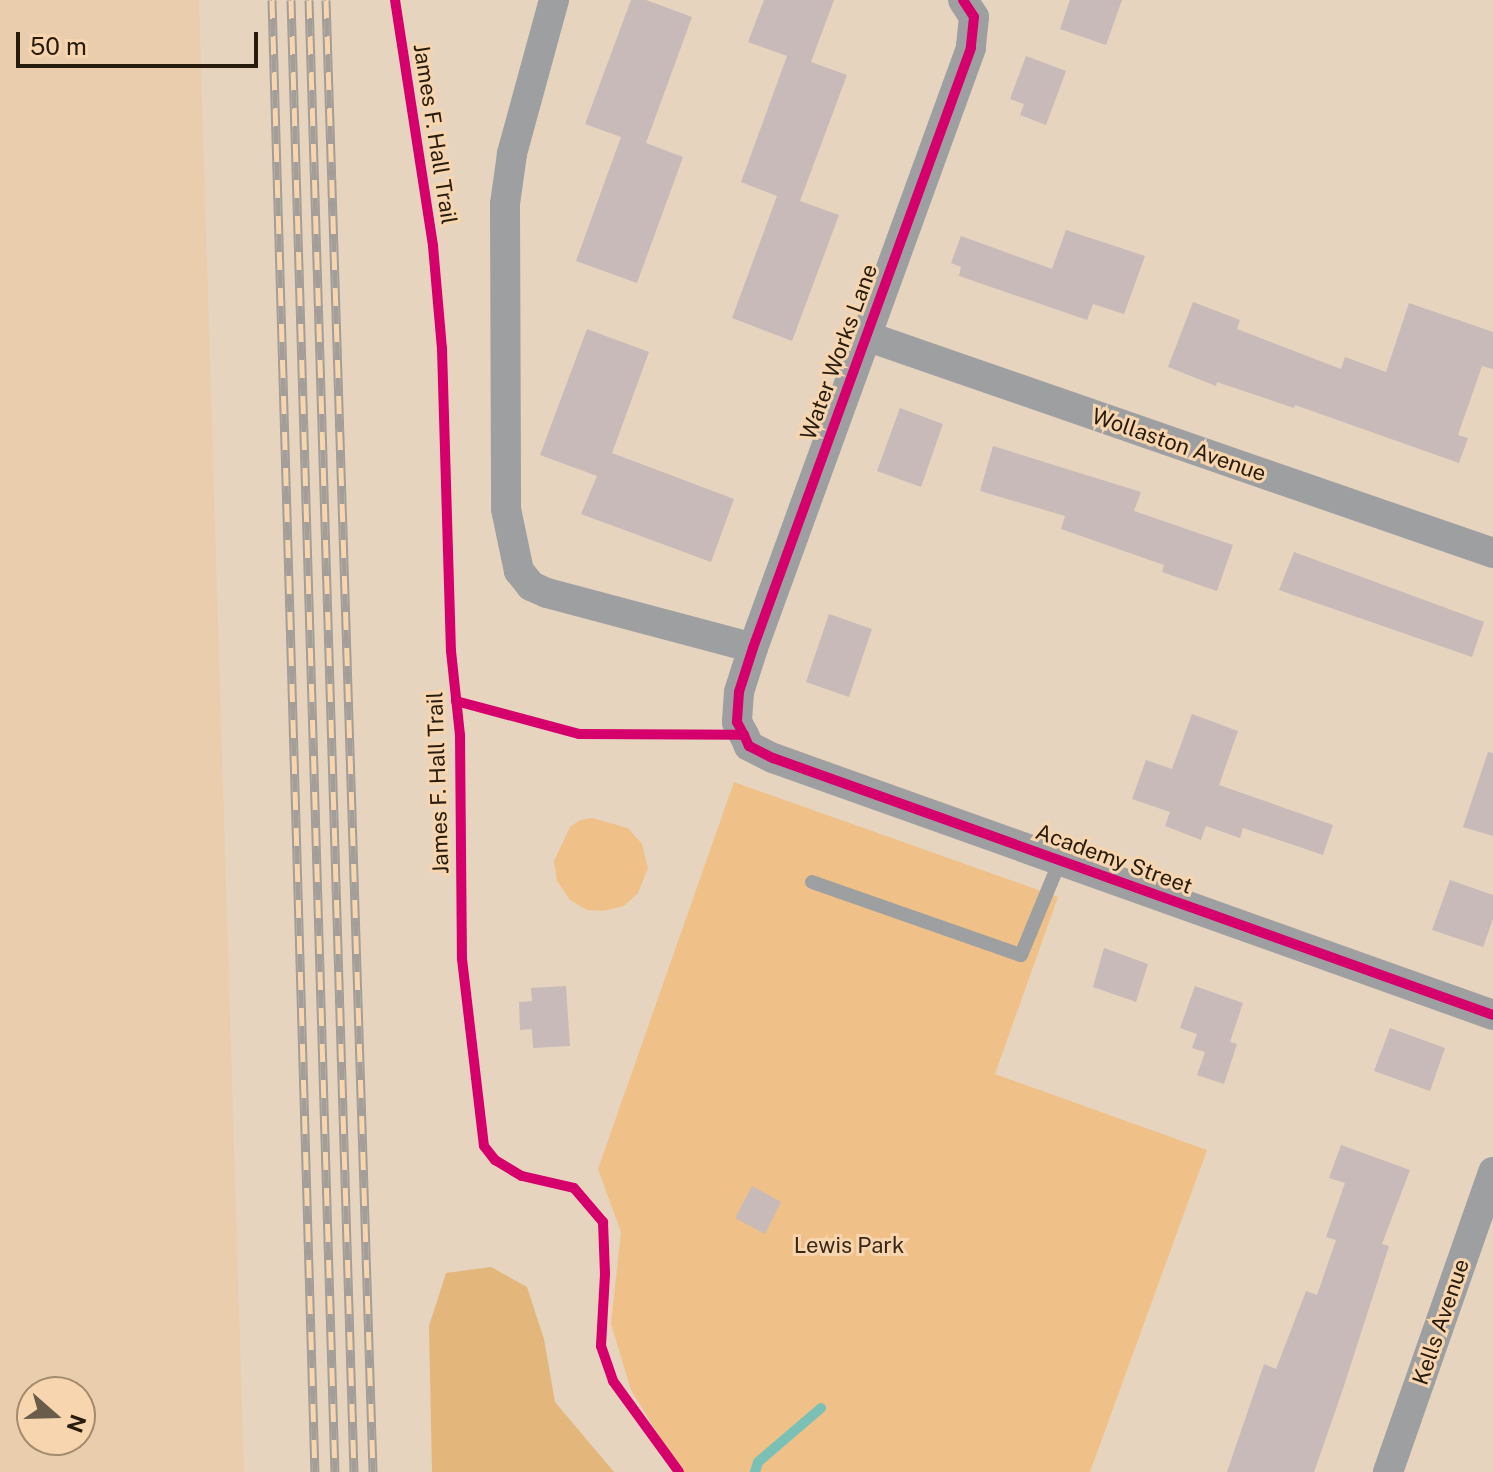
<!DOCTYPE html>
<html>
<head>
<meta charset="utf-8">
<style>
	body { margin:0 }
	#map { position:relative; width:1493px; height:1472px; overflow:hidden; background:#e6d4bf; font-family:"Public Sans",sans-serif }
	div>[style] { position:absolute }
	.built>* { inset:0; background:#eacdac }
	.green>* { inset:0; background:#efc189 }
	.forest>* { inset:0; background:#e3b67c }
	.stream>* { height:10px; margin:-5px; padding:0 5px; transform-origin:5px; border-radius:5px; background:#7bc0b5 }
	.building>* { inset:0; background:#c7bab8 }
	.service>* { height:14px; margin:-7px; padding:0 7px; transform-origin:7px; border-radius:7px; background:#9e9fa1 }
	.minor>* { height:30px; margin:-15px; padding:0 15px; transform-origin:15px; border-radius:15px; background:#9e9fa1 }
	.rail>* { height:9px; margin-top:-4.5px; transform-origin:0; background:repeating-linear-gradient(90deg,#f6d5af 0 18px,#a39e98 0 36px); box-sizing:border-box; border-block:2px solid #a39e98 }
	.cycleway>* { height:10px; margin:-5px; padding:0 5px; transform-origin:5px; border-radius:5px; background:#d6006c }
	span { translate:-50% -50%; white-space:nowrap; text-align:center; line-height:1.15; -webkit-text-stroke:6px #f6d5af; paint-order:stroke }
	.street-label { font-size:22px; color:#261b0c }
	.park-label { font-size:22px; color:#382815 }
	.north { position:absolute; left:16px; top:1376px; width:80px; height:80px; box-sizing:border-box; background:#f6d5af; border:2px solid #a38b6e; border-radius:50%; rotate:110deg; font-size:22px; font-weight:700; line-height:32px; text-align:center; color:#261b0c }
	.north::after { content:''; display:block; margin:auto; width:28px; height:36px; background:#695c4b; clip-path:polygon(50% 0,100% 100%,50% 72%,0 100%) }
	.scale { position:absolute; left:16px; top:32px; width:242px; height:36px; box-sizing:border-box; border:4px solid #261b0c; border-top:0; padding-left:10px; font-size:24px; line-height:28px; white-space:nowrap; color:#261b0c; -webkit-text-stroke:6px #f6d5af; paint-order:stroke }
</style>
</head>
<body>
<div id="map">
	<div class="built">
		<i style="clip-path:polygon(evenodd,0 0,199px 0,244px 1472px,0 1472px,0 0,32px 1392px,80px 1392px,80px 1440px,32px 1440px,32px 1392px)"></i>
	</div>
	<div class="green">
		<i style="clip-path:polygon(734px 782px,1058px 897px,995px 1074px,1207px 1150px,1090px 1472px,681px 1472px,631px 1390px,611px 1324px,621px 1232px,598px 1169px)"></i>
		<i style="clip-path:polygon(592px 818px,628px 828px,642px 844px,648px 868px,638px 893px,624px 906px,603px 911px,587px 910px,570px 900px,557px 881px,554px 861px,570px 827px,580px 820px)"></i>
	</div>
	<div class="forest">
		<i style="clip-path:polygon(491px 1267px,527px 1287px,544px 1339px,555px 1402px,614px 1472px,432px 1472px,429px 1326px,446px 1273px)"></i>
	</div>
	<div class="stream">
		<i style="left:755px;top:1472px;width:10px;rotate:-73deg"></i>
		<i style="left:758px;top:1462px;width:83px;rotate:-40.6deg"></i>
	</div>
	<div class="building">
		<i style="clip-path:polygon(631px 0,646px 0,692px 17px,646px 143px,683px 157px,637px 283px,576px 261px,621px 137px,585px 124px)"></i>
		<i style="clip-path:polygon(764px 0,834px 0,811px 62px,847px 75px,800px 201px,839px 215px,792px 341px,732px 318px,777px 196px,741px 182px,787px 56px,748px 42px)"></i>
		<i style="clip-path:polygon(1070px 0,1122px 0,1106px 45px,1060px 29px)"></i>
		<i style="clip-path:polygon(1026px 56px,1066px 71px,1046px 125px,1020px 115px,1024px 104px,1010px 99px)"></i>
		<i style="clip-path:polygon(1066px 230px,1145px 256px,1124px 314px,1093px 304px,1087px 320px,959px 276px,961px 267px,951px 263px,961px 236px,1052px 269px)"></i>
		<i style="clip-path:polygon(1193px 302px,1240px 320px,1237px 329px,1341px 369px,1345px 357px,1386px 372px,1409px 303px,1493px 332px,1493px 369px,1482px 366px,1458px 435px,1468px 438px,1459px 463px,1295px 405px,1294px 408px,1217px 382px,1216px 386px,1168px 367px)"></i>
		<i style="clip-path:polygon(587px 329px,649px 352px,612px 453px,734px 499px,711px 562px,581px 514px,597px 476px,540px 455px)"></i>
		<i style="clip-path:polygon(900px 408px,943px 424px,921px 487px,877px 471px)"></i>
		<i style="clip-path:polygon(993px 446px,1141px 492px,1134px 511px,1233px 545px,1217px 591px,1162px 572px,1164px 565px,1061px 529px,1065px 516px,980px 491px)"></i>
		<i style="clip-path:polygon(1294px 552px,1484px 622px,1472px 657px,1279px 590px)"></i>
		<i style="clip-path:polygon(829px 614px,872px 629px,849px 697px,806px 682px)"></i>
		<i style="clip-path:polygon(1192px 714px,1238px 731px,1219px 785px,1333px 825px,1323px 855px,1243px 828px,1240px 838px,1206px 826px,1201px 840px,1165px 826px,1170px 812px,1132px 799px,1146px 760px,1172px 769px)"></i>
		<i style="clip-path:polygon(1488px 752px,1493px 753px,1493px 836px,1463px 827px)"></i>
		<i style="clip-path:polygon(1450px 880px,1493px 895px,1493px 919px,1483px 947px,1432px 930px)"></i>
		<i style="clip-path:polygon(1104px 948px,1148px 964px,1136px 1002px,1093px 987px)"></i>
		<i style="clip-path:polygon(566px 986px,570px 1046px,533px 1048px,532px 1029px,520px 1030px,519px 1002px,532px 1001px,531px 988px)"></i>
		<i style="clip-path:polygon(1195px 986px,1243px 1003px,1230px 1042px,1237px 1044px,1224px 1084px,1197px 1075px,1205px 1052px,1192px 1048px,1197px 1034px,1180px 1028px)"></i>
		<i style="clip-path:polygon(1390px 1028px,1445px 1048px,1430px 1091px,1374px 1071px)"></i>
		<i style="clip-path:polygon(1341px 1145px,1410px 1170px,1382px 1244px,1389px 1246px,1342px 1392px,1314px 1472px,1227px 1472px,1264px 1364px,1276px 1369px,1306px 1291px,1317px 1295px,1336px 1240px,1326px 1237px,1345px 1183px,1329px 1178px)"></i>
		<i style="clip-path:polygon(752px 1186px,781px 1202px,765px 1234px,735px 1218px)"></i>
	</div>
	<div class="service">
		<i style="left:812px;top:882px;width:221px;rotate:19.3deg"></i>
		<i style="left:1021px;top:955px;width:102px;rotate:-67.5deg"></i>
	</div>
	<div class="minor">
		<i style="left:554px;top:0;width:160px;rotate:105.3deg"></i>
		<i style="left:512px;top:154px;width:50px;rotate:98deg"></i>
		<i style="left:505px;top:204px;width:305px;rotate:89.8deg"></i>
		<i style="left:506px;top:509px;width:63px;rotate:78.2deg"></i>
		<i style="left:519px;top:571px;width:19px;rotate:51deg"></i>
		<i style="left:531px;top:586px;width:17px;rotate:24deg"></i>
		<i style="left:547px;top:593px;width:213px;rotate:14.9deg"></i>
		<i style="left:963px;top:0;width:20px;rotate:57deg"></i>
		<i style="left:974px;top:17px;width:31px;rotate:96deg"></i>
		<i style="left:971px;top:48px;width:638px;rotate:109.97deg"></i>
		<i style="left:753px;top:648px;width:46px;rotate:107.7deg"></i>
		<i style="left:739px;top:692px;width:30px;rotate:94deg"></i>
		<i style="left:737px;top:722px;width:15px;rotate:62deg"></i>
		<i style="left:744px;top:735px;width:12px;rotate:66deg"></i>
		<i style="left:749px;top:746px;width:27px;rotate:27deg"></i>
		<i style="left:773px;top:758px;width:764px;rotate:19.64deg"></i>
		<i style="left:866px;top:336px;width:663px;rotate:19.09deg"></i>
		<i style="left:1388px;top:1472px;width:318px;rotate:-70.7deg"></i>
	</div>
	<div class="rail">
		<i style="left:272px;top:0;width:1473px;rotate:88.33deg"></i>
		<i style="left:291px;top:0;width:1473px;rotate:88.29deg"></i>
		<i style="left:309px;top:0;width:1473px;rotate:88.25deg"></i>
		<i style="left:326px;top:0;width:1473px;rotate:88.17deg"></i>
	</div>
	<div class="cycleway">
		<i style="left:395px;top:0;width:249px;rotate:81.2deg"></i>
		<i style="left:433px;top:246px;width:103px;rotate:85deg"></i>
		<i style="left:442px;top:349px;width:302px;rotate:88.3deg"></i>
		<i style="left:451px;top:651px;width:84px;rotate:83.9deg"></i>
		<i style="left:460px;top:735px;width:224px;rotate:89.5deg"></i>
		<i style="left:462px;top:959px;width:188px;rotate:83.3deg"></i>
		<i style="left:484px;top:1146px;width:18px;rotate:52deg"></i>
		<i style="left:495px;top:1160px;width:31px;rotate:31deg"></i>
		<i style="left:522px;top:1176px;width:53px;rotate:13deg"></i>
		<i style="left:574px;top:1188px;width:45px;rotate:49.5deg"></i>
		<i style="left:603px;top:1222px;width:52px;rotate:87.8deg"></i>
		<i style="left:605px;top:1274px;width:72px;rotate:93.2deg"></i>
		<i style="left:601px;top:1346px;width:37px;rotate:71deg"></i>
		<i style="left:613px;top:1381px;width:112px;rotate:54deg"></i>
		<i style="left:963px;top:0;width:20px;rotate:57deg"></i>
		<i style="left:974px;top:17px;width:31px;rotate:96deg"></i>
		<i style="left:971px;top:48px;width:638px;rotate:109.97deg"></i>
		<i style="left:753px;top:648px;width:46px;rotate:107.7deg"></i>
		<i style="left:739px;top:692px;width:30px;rotate:94deg"></i>
		<i style="left:737px;top:722px;width:15px;rotate:62deg"></i>
		<i style="left:744px;top:735px;width:12px;rotate:66deg"></i>
		<i style="left:749px;top:746px;width:27px;rotate:27deg"></i>
		<i style="left:773px;top:758px;width:764px;rotate:19.64deg"></i>
		<i style="left:456px;top:701px;width:127px;rotate:15deg"></i>
		<i style="left:579px;top:734px;width:165px;rotate:0.3deg"></i>
	</div>
	<div class="street-label">
		<span style="left:435px;top:134px;rotate:81deg">James F. Hall Trail</span>
		<span style="left:839px;top:352px;rotate:-70deg">Water Works Lane</span>
		<span style="left:1179px;top:445px;rotate:19deg">Wollaston Avenue</span>
		<span style="left:438px;top:783px;rotate:-92deg">James F. Hall Trail</span>
		<span style="left:1114px;top:859px;rotate:20deg">Academy Street</span>
		<span style="left:1441px;top:1322px;rotate:-71deg">Kells Avenue</span>
	</div>
	<div class="park-label">
		<span style="left:849px;top:1246px">Lewis Park</span>
	</div>
	<div class="north">N</div>
	<div class="scale">50 m</div>
</div>
</body>
</html>
